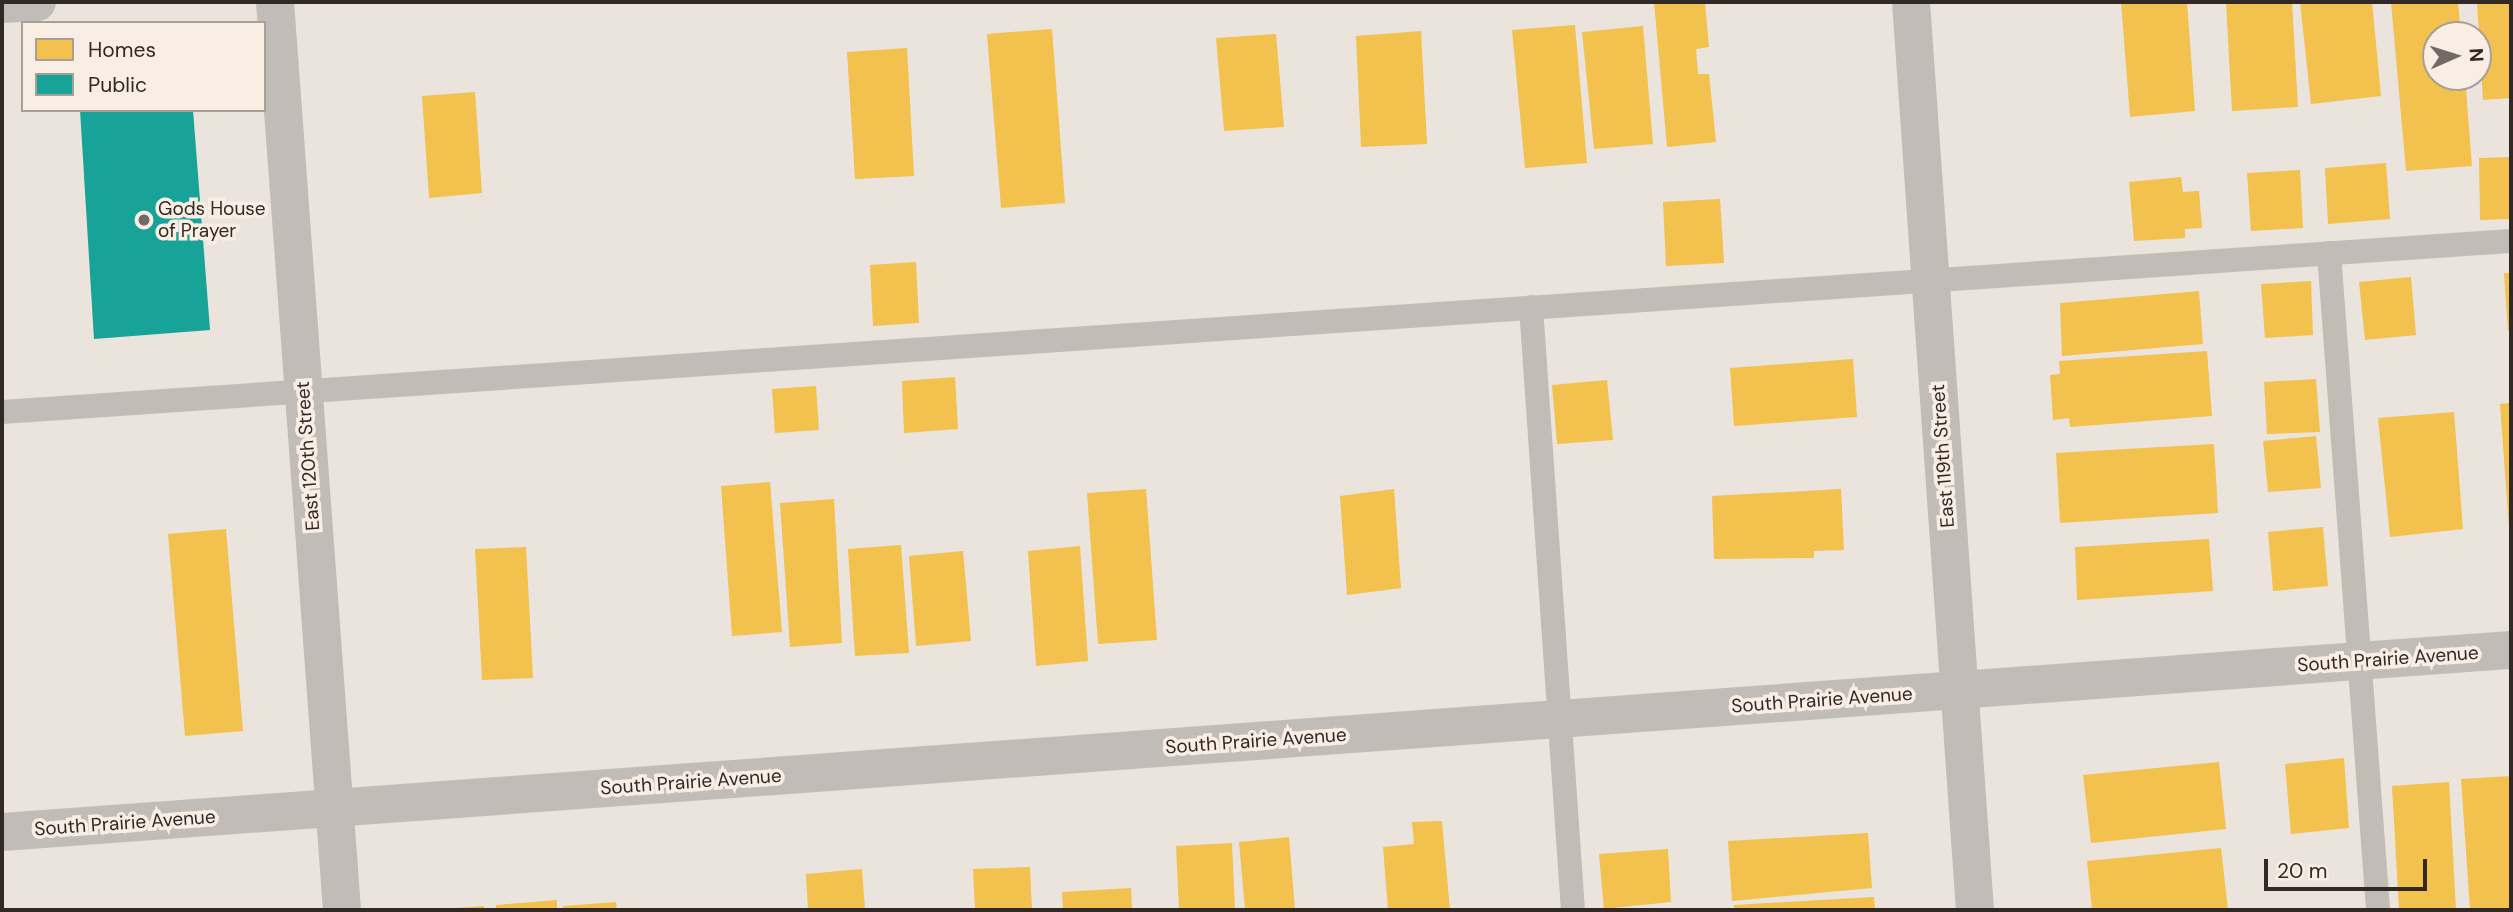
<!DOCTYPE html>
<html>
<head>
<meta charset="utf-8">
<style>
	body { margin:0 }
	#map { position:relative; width:2513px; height:912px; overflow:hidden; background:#eae4dd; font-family:"DM Sans",sans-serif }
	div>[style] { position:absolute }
	.homes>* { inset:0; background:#f2c14e }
	.public>* { inset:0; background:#17a398 }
	.service>* { height:24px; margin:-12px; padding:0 12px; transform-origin:12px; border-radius:12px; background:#c2bcb7 }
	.minor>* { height:38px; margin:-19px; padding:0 19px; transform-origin:19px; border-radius:19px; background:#c2bcb7 }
	.dots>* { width:19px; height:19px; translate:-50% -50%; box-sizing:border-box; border:4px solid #f8eee3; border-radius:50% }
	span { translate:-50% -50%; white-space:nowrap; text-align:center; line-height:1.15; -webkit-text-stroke:7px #f8eee3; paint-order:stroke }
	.poi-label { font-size:19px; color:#322926 }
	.left { translate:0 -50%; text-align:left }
	.street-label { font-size:19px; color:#322926 }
	.frame { position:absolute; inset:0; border:4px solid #322926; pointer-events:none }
	.legend { position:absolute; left:21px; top:21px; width:245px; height:91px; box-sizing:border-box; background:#f8eee3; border:2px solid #a99f97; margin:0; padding:9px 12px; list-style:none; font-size:21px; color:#322926 }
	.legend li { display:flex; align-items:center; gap:14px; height:35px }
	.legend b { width:35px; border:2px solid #a99f97 }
	.north { position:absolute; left:2422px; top:21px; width:70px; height:70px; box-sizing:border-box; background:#f8eee3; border:2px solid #a99f97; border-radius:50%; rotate:87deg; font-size:19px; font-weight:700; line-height:28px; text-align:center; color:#322926 }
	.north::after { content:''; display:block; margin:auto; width:24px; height:32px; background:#726a66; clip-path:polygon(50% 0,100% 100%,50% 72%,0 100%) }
	.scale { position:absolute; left:2264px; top:859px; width:163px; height:32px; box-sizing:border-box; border:4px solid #322926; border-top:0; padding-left:9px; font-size:21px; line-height:24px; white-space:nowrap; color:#322926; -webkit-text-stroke:5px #f8eee3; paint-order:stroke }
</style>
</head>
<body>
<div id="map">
	<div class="homes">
		<i style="clip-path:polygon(1654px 2px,1705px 2px,1709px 47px,1696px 49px,1698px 74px,1709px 74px,1716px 142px,1667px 147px)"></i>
		<i style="clip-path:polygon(2121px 2px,2187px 2px,2195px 111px,2130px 117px)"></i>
		<i style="clip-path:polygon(2226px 2px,2292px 2px,2298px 107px,2232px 111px)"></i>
		<i style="clip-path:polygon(2300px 2px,2372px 2px,2381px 96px,2311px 104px)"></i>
		<i style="clip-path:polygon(2391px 2px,2458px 2px,2461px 35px,2436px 35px,2436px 77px,2465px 77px,2472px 166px,2406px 171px)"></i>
		<i style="clip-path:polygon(2477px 2px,2511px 2px,2511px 98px,2483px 100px)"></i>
		<i style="clip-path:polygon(1575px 25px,1587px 163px,1525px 168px,1512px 30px)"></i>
		<i style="clip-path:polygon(1643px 26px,1653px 144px,1594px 149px,1582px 32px)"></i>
		<i style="clip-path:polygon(1052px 29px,1065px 203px,1001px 208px,987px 34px)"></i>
		<i style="clip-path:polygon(1421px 31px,1427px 144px,1361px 147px,1356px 36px)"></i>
		<i style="clip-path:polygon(1276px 34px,1284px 127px,1224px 131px,1216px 38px)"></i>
		<i style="clip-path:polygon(907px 48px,914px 176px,855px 179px,847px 52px)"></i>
		<i style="clip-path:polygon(475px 92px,482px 193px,429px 198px,422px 96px)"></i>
		<i style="clip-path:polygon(2511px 157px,2511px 219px,2480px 220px,2479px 158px)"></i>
		<i style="clip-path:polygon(2386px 163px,2390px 219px,2328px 224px,2325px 168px)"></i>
		<i style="clip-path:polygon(2300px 170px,2303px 228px,2251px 231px,2247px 173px)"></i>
		<i style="clip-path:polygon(2181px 177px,2183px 192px,2199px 191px,2202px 228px,2185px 229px,2185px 238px,2134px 241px,2129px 182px)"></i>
		<i style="clip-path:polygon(1720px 199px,1724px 263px,1666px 266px,1663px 202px)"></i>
		<i style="clip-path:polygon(916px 262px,919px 323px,873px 326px,870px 265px)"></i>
		<i style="clip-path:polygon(2504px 273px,2511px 273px,2511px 331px,2508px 331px)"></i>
		<i style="clip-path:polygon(2411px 277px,2416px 335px,2365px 340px,2359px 282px)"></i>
		<i style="clip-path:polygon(2311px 281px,2313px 335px,2265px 338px,2261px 284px)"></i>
		<i style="clip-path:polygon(2199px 291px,2203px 344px,2062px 356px,2060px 303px)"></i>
		<i style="clip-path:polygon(2207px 351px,2212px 416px,2070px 427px,2069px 418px,2053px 420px,2050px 375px,2060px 374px,2059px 361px)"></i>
		<i style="clip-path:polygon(1853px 359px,1857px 417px,1734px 426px,1730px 368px)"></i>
		<i style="clip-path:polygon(955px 377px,958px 429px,904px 433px,902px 381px)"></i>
		<i style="clip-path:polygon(2316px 379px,2320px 432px,2267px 434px,2264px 382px)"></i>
		<i style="clip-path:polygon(1607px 380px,1613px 440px,1557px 444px,1552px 385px)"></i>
		<i style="clip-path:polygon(816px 386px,819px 430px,775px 433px,772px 389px)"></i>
		<i style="clip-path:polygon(2511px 403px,2511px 528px,2509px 528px,2500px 404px)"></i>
		<i style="clip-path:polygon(2454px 412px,2463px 529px,2390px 537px,2378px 418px)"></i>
		<i style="clip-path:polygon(2316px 436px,2321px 488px,2268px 492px,2263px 441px)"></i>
		<i style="clip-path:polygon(2214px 444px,2218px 513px,2060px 523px,2056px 453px)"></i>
		<i style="clip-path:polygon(770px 482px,782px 632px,732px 636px,721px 486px)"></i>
		<i style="clip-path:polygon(1146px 489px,1157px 640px,1098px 644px,1087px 493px)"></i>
		<i style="clip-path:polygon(1394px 489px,1401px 588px,1347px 595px,1340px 496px)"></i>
		<i style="clip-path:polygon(1841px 489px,1844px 550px,1814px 551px,1814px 558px,1714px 559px,1712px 496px)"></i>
		<i style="clip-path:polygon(834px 499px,842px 643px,790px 647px,780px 503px)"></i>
		<i style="clip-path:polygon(2323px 527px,2328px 586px,2273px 591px,2268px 532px)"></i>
		<i style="clip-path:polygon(226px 529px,243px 731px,185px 736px,168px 534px)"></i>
		<i style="clip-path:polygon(2209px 539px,2213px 591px,2077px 600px,2075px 547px)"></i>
		<i style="clip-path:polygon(901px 545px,909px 653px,855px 656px,848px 549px)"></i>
		<i style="clip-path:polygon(1080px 546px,1088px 661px,1036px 666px,1028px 551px)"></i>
		<i style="clip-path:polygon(526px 547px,533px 678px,482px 680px,475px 549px)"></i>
		<i style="clip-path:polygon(963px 551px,971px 641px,916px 646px,909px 556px)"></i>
		<i style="clip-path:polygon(2344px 758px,2349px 828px,2291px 834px,2285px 764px)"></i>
		<i style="clip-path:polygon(2219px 762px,2226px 829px,2091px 843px,2083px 775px)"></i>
		<i style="clip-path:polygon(2511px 776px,2511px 910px,2470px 910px,2461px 779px)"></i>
		<i style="clip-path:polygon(2449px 782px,2456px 910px,2399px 910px,2392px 786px)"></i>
		<i style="clip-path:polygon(1442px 821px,1450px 910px,1388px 910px,1383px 847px,1414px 844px,1412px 822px)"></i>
		<i style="clip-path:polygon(1868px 833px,1872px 888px,1732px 901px,1728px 841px)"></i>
		<i style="clip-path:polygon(1289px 837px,1295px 910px,1245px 910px,1239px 842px)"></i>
		<i style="clip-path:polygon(1232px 843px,1235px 910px,1179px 910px,1176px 846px)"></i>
		<i style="clip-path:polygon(2221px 848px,2228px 910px,2092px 910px,2087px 861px)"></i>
		<i style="clip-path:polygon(1668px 849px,1671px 902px,1604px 909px,1599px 854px)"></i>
		<i style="clip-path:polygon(1030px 867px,1032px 910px,975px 910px,973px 869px)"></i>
		<i style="clip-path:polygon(862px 869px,865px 910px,808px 910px,806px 874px)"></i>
		<i style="clip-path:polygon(1131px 888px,1132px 910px,1063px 910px,1062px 892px)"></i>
		<i style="clip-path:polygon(1874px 897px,1875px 910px,1735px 910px,1734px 905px)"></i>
		<i style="clip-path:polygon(557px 900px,557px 910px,496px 910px,496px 905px)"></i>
		<i style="clip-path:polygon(616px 902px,617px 910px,564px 910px,563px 906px)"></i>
		<i style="clip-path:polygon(484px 906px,484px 910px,456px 910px,456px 908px)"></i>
	</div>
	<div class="public">
		<i style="clip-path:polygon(80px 110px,193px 110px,210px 330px,94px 339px)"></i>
	</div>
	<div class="service">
		<i style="left:2329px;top:253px;width:659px;rotate:85.73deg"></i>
		<i style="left:1531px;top:307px;width:604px;rotate:86.02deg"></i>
		<i style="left:2px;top:412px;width:2515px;rotate:-3.9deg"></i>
	</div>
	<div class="minor">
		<i style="left:275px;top:2px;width:910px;rotate:85.78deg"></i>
		<i style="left:1911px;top:2px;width:910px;rotate:85.97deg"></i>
		<i style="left:2px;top:4px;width:35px;rotate:-3deg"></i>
		<i style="left:2px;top:832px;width:2516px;rotate:-4.15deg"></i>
	</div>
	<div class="dots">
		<i style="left:144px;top:220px;background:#726a66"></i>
	</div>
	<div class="poi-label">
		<span class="left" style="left:158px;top:220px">Gods House<br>of Prayer</span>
	</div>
	<div class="street-label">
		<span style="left:308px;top:456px;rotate:-94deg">East 120th Street</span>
		<span style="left:1943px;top:456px;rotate:-94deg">East 119th Street</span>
		<span style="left:2388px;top:659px;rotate:-4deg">South Prairie Avenue</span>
		<span style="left:1822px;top:700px;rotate:-4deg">South Prairie Avenue</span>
		<span style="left:1256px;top:741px;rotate:-4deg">South Prairie Avenue</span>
		<span style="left:691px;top:782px;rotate:-4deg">South Prairie Avenue</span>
		<span style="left:125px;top:823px;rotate:-4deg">South Prairie Avenue</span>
	</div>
	<div class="frame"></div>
	<ul class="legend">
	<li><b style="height:19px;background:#f2c14e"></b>Homes</li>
	<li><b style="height:19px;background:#17a398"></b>Public</li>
	</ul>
	<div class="north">N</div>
	<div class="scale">20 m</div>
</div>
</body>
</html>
